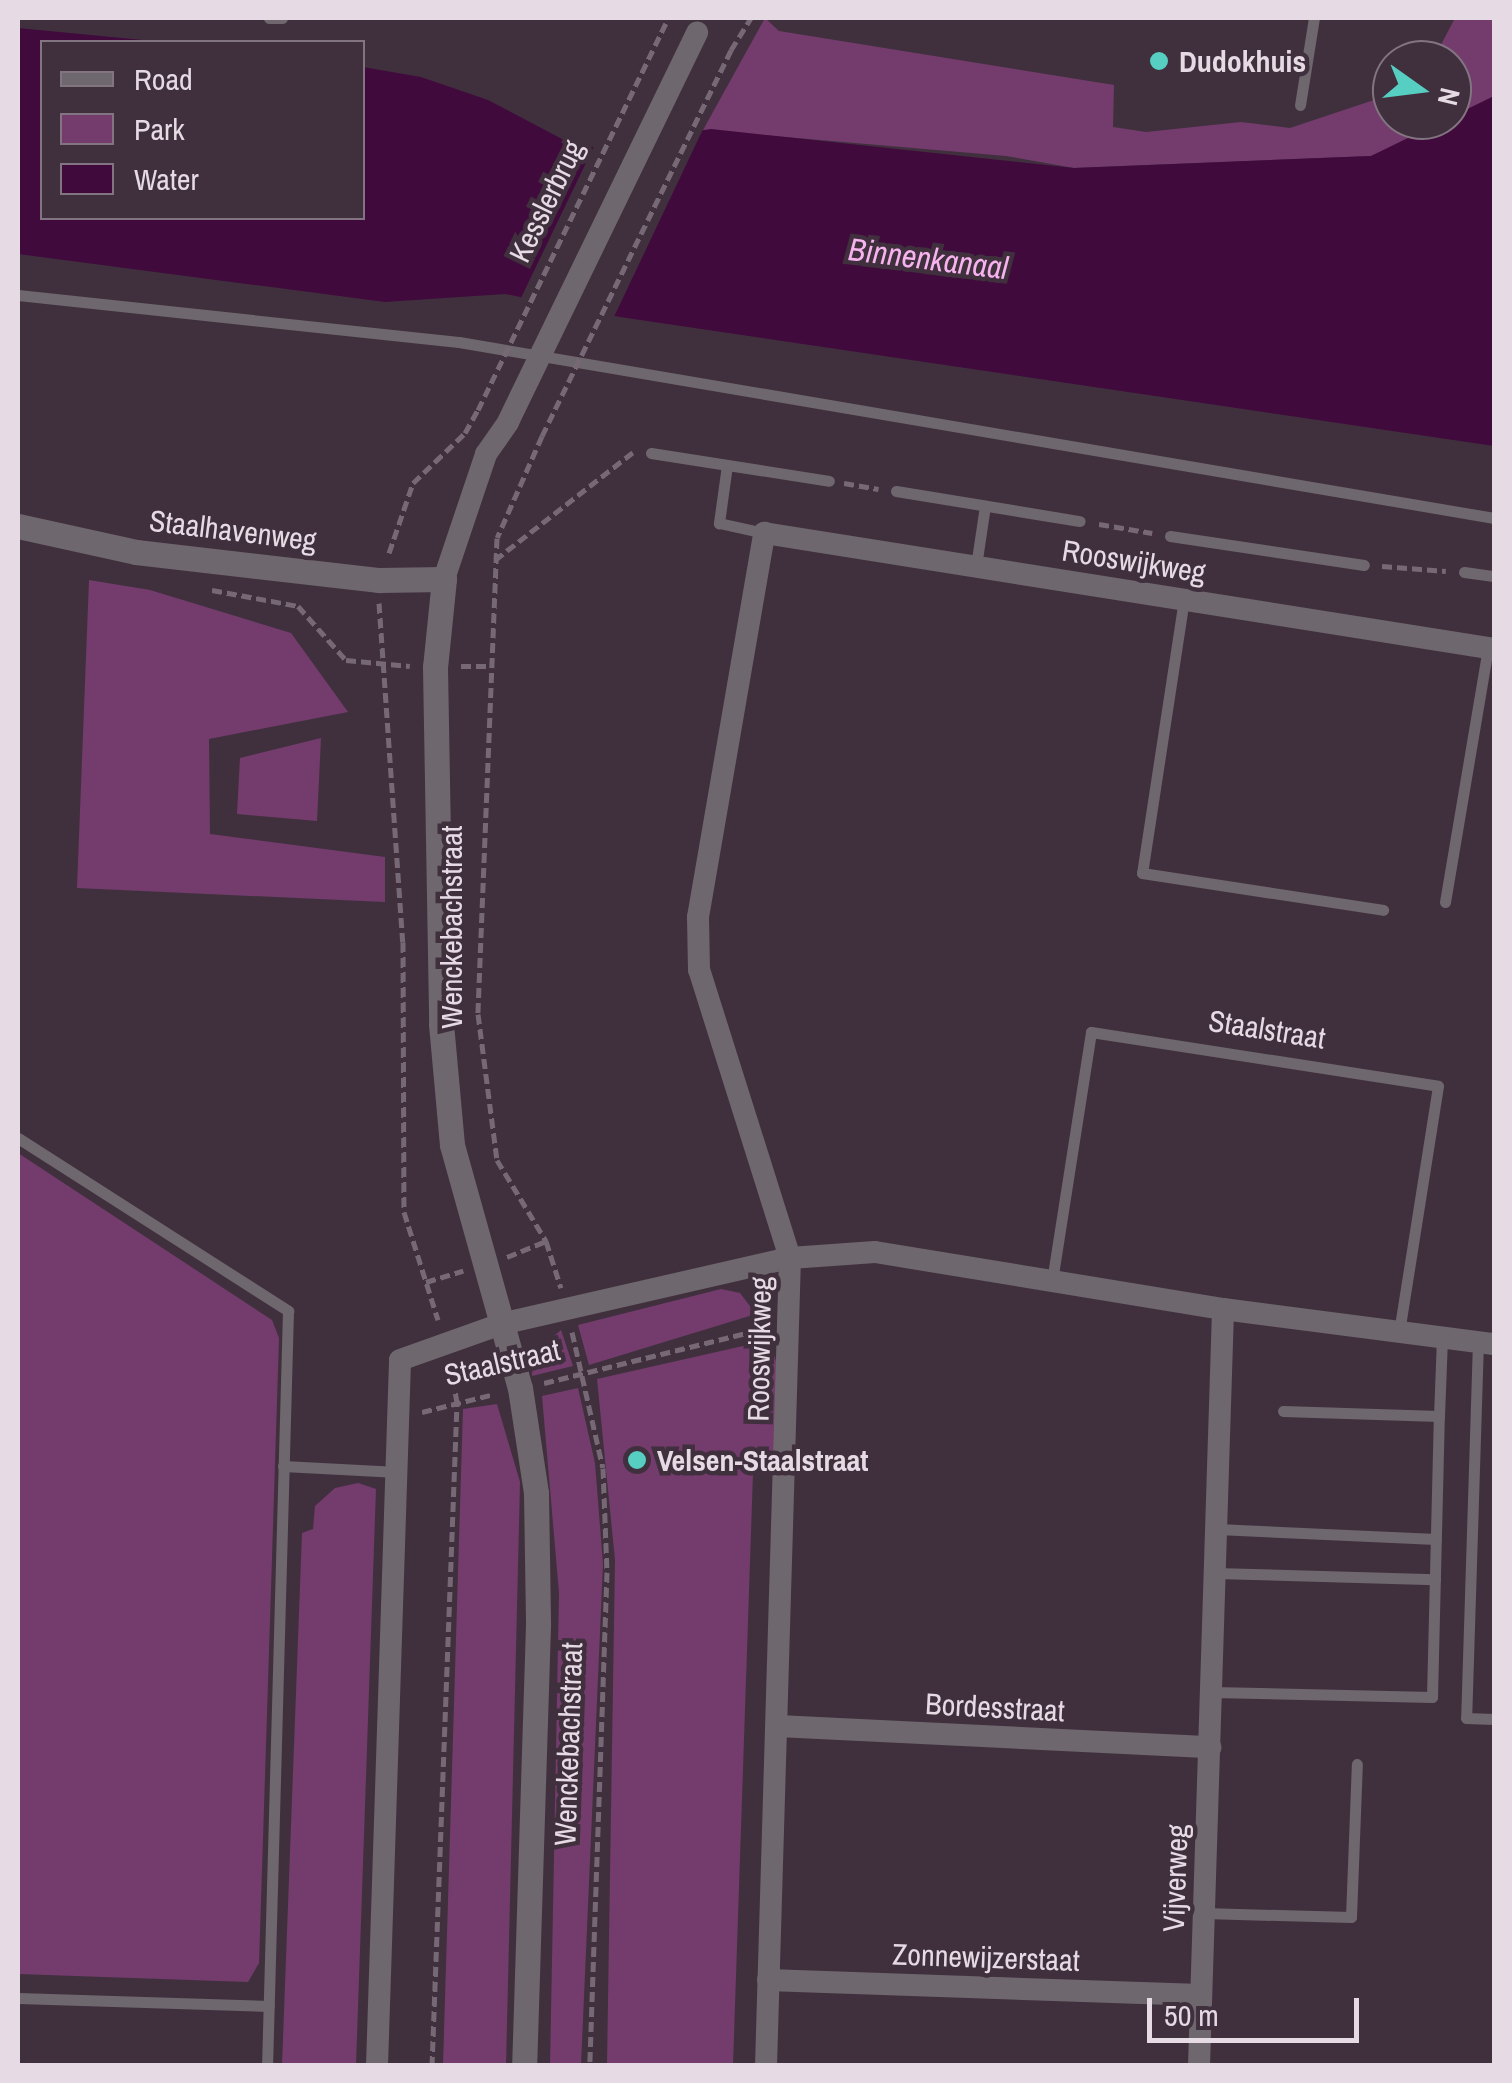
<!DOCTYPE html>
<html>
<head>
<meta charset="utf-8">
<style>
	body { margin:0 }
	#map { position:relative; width:1512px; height:2083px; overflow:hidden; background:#40303e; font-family:"Archivo Narrow",sans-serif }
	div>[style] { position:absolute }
	.green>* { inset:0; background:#733c6d }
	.water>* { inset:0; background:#410a3d }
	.pier>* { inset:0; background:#40303e }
	.path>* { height:5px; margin-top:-2.5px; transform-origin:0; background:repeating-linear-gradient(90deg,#776875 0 10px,transparent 0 15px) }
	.service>* { height:11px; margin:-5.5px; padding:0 5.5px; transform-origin:5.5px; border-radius:5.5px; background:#6f676e }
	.minor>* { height:22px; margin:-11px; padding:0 11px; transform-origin:11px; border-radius:11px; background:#6f676e }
	.tertiary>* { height:25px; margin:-12.5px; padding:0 12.5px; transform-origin:12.5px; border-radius:12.5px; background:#6f676e }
	.path-bridge>* { height:5px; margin-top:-2.5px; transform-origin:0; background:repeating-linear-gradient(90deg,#776875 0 10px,transparent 0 15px) }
	.minor-bridge>* { height:22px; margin:-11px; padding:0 11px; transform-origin:11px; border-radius:11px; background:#6f676e }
	.dots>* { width:28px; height:28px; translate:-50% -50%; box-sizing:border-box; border:5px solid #40303e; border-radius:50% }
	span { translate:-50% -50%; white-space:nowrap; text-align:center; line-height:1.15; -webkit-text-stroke:9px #40303e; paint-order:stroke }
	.poi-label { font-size:30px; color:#e6dbe4; font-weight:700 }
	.left { translate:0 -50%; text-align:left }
	.street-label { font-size:30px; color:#e6dbe4 }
	.water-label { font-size:32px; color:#f7b3ee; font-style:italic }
	.frame { position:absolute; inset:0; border:20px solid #e6dbe4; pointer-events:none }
	.legend { position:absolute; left:40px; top:40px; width:325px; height:180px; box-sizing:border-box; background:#40303e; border:2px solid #827480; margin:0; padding:12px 18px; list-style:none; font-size:30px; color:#e6dbe4 }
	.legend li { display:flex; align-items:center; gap:20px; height:50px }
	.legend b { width:50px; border:2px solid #827480 }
	.north { position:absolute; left:1372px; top:40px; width:100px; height:100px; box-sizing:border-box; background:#40303e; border:2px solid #827480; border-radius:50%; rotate:104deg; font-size:28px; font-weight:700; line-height:40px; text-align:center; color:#e6dbe4 }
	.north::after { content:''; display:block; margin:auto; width:35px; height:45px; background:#57cec2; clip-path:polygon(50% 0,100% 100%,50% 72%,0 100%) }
	.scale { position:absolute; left:1147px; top:1998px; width:212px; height:45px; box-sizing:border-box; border:5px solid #e6dbe4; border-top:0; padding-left:12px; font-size:30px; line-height:35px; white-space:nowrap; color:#e6dbe4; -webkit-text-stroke:8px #40303e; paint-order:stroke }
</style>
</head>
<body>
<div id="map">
	<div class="green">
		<i style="clip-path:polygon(765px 18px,779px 31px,1114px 85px,1113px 127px,1146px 132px,1241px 122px,1290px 128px,1392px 94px,1392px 120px,1451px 120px,1371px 156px,1074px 168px,1006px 156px,703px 130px)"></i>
		<i style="clip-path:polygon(1455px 18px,1494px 18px,1494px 96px,1452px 120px,1452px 60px,1433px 60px)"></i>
		<i style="clip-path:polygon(89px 580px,150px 590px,291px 633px,348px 712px,209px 739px,210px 834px,385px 857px,385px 902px,77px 888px)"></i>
		<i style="clip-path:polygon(321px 738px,317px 821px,237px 814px,240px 758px)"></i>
		<i style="clip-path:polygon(18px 1153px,272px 1320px,279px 1338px,259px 1963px,248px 1982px,18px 1974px)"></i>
		<i style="clip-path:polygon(721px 1289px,740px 1293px,756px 1314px,589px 1365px,578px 1325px)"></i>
		<i style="clip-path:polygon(561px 1330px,573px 1366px,532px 1376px,533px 1354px)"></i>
		<i style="clip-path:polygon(769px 1340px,779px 1370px,776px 1475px,753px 1473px,733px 2065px,607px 2065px,615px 1560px,597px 1379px)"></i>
		<i style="clip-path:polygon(578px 1388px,595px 1463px,603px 1564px,581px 2065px,550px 2066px,559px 1593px,542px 1396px)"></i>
		<i style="clip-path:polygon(497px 1404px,520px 1482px,506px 2065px,443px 2065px,463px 1409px)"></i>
		<i style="clip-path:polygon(358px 1483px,376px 1489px,356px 2065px,282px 2065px,302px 1533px,313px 1529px,315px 1506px,335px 1488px)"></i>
	</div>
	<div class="water">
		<i style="clip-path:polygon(18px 28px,164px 42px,42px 42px,42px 218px,362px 218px,363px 67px,421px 77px,488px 100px,581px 149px,711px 129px,1074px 168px,1371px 156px,1494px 96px,1494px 446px,620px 317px,505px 294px,385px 302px,18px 254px)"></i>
	</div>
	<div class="pier">
		<i style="clip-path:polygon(705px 125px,612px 321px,519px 302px,596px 142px)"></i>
	</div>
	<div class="path">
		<i style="left:731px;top:50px;width:38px;rotate:-58deg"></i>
		<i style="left:542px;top:436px;width:111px;rotate:113.8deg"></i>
		<i style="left:497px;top:538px;width:476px;rotate:92.3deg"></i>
		<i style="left:478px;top:1014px;width:147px;rotate:82.6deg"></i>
		<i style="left:497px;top:1160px;width:95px;rotate:58.8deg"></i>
		<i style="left:546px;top:1241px;width:49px;rotate:72.3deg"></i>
		<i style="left:844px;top:483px;width:35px;rotate:10deg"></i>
		<i style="left:1099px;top:524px;width:54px;rotate:9.6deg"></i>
		<i style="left:389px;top:553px;width:74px;rotate:-71.1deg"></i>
		<i style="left:413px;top:483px;width:72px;rotate:-43.9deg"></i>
		<i style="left:465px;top:433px;width:26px;rotate:-61deg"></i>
		<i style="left:495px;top:560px;width:175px;rotate:-38deg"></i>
		<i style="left:1382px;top:566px;width:64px;rotate:4.5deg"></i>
		<i style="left:212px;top:590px;width:87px;rotate:10.5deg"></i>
		<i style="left:298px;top:606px;width:72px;rotate:48.4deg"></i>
		<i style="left:346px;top:660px;width:64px;rotate:5.4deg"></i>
		<i style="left:379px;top:603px;width:340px;rotate:86deg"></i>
		<i style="left:403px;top:942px;width:270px;rotate:89.8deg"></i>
		<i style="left:404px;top:1212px;width:113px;rotate:72.5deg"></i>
		<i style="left:461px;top:666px;width:27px"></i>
		<i style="left:507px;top:1257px;width:42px;rotate:-22.3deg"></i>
		<i style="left:426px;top:1282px;width:39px;rotate:-17deg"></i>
		<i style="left:572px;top:1332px;width:139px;rotate:77.2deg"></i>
		<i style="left:603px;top:1468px;width:104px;rotate:87.8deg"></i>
		<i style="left:607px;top:1572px;width:494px;rotate:92deg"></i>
		<i style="left:544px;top:1383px;width:229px;rotate:-13.9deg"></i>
		<i style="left:422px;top:1412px;width:74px;rotate:-14deg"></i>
		<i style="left:432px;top:2066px;width:663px;rotate:-87.84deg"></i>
		<i style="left:457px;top:1403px;width:38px;rotate:-99deg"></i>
	</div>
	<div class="service">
		<i style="left:269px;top:18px;width:13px"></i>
		<i style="left:1300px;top:105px;width:88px;rotate:-80.9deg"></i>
		<i style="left:18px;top:295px;width:443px;rotate:6.1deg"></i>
		<i style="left:459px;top:342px;width:1050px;rotate:9.65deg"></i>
		<i style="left:651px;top:453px;width:180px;rotate:8.9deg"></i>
		<i style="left:727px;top:465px;width:59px;rotate:97.9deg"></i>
		<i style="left:719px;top:523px;width:46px;rotate:12.5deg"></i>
		<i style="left:896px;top:491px;width:186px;rotate:9.3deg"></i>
		<i style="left:1170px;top:536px;width:196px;rotate:8.5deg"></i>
		<i style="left:976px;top:566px;width:61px;rotate:-81.5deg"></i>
		<i style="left:1464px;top:572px;width:30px;rotate:8deg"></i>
		<i style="left:1184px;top:599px;width:277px;rotate:98.7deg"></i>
		<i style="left:1142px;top:873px;width:244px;rotate:8.7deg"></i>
		<i style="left:1445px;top:902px;width:258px;rotate:-80.4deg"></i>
		<i style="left:18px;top:1138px;width:321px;rotate:32.6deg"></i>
		<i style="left:288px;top:1311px;width:755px;rotate:91.59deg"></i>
		<i style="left:1052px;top:1281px;width:252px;rotate:-81.1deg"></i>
		<i style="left:1091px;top:1032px;width:351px;rotate:8.8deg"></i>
		<i style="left:1438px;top:1086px;width:248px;rotate:99deg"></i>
		<i style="left:1478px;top:1341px;width:377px;rotate:91.8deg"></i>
		<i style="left:1466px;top:1718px;width:28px;rotate:2deg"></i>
		<i style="left:1283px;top:1411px;width:156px;rotate:1.8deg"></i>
		<i style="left:1439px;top:1416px;width:79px;rotate:-87.8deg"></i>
		<i style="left:283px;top:1466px;width:115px;rotate:3deg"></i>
		<i style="left:1217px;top:1529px;width:219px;rotate:2.6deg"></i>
		<i style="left:1215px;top:1573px;width:220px;rotate:1.6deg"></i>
		<i style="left:1211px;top:1692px;width:221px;rotate:1.3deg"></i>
		<i style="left:1432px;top:1697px;width:281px;rotate:-88.6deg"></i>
		<i style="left:1204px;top:1913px;width:147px;rotate:1.6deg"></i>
		<i style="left:1351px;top:1917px;width:153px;rotate:-87.8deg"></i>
		<i style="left:18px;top:1998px;width:251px;rotate:1.8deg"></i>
	</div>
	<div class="minor">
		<i style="left:444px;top:579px;width:132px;rotate:-71.4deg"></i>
		<i style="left:486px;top:454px;width:39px;rotate:-55deg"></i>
		<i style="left:778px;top:1726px;width:433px;rotate:2.8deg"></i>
		<i style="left:768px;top:1980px;width:433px;rotate:2deg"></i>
		<i style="left:377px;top:2066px;width:706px;rotate:-88.13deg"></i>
		<i style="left:400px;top:1360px;width:107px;rotate:-19.6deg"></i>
		<i style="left:501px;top:1324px;width:296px;rotate:-12.9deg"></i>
		<i style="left:790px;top:1258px;width:85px;rotate:-4deg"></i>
		<i style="left:875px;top:1252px;width:353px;rotate:9.3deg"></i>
		<i style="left:1223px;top:1309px;width:273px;rotate:7.4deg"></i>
		<i style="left:766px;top:2066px;width:808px;rotate:-88.3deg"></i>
		<i style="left:790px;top:1258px;width:302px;rotate:-107.5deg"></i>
		<i style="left:699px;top:970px;width:53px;rotate:-91.1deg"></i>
		<i style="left:698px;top:917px;width:390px;rotate:-80.2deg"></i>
		<i style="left:764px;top:533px;width:739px;rotate:9.03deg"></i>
		<i style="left:1199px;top:2066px;width:757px;rotate:-88.18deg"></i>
	</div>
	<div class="tertiary">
		<i style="left:18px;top:526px;width:121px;rotate:12.4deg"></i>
		<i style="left:136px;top:552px;width:245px;rotate:6.6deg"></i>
		<i style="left:379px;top:580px;width:65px;rotate:-0.9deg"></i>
		<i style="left:444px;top:579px;width:88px;rotate:95.8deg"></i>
		<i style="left:435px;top:667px;width:357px;rotate:89deg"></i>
		<i style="left:441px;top:1024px;width:121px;rotate:84.8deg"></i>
		<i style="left:452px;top:1145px;width:252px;rotate:74.4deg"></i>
		<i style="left:520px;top:1388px;width:106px;rotate:81.3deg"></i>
		<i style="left:536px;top:1493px;width:132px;rotate:89.1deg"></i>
		<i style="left:538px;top:1625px;width:441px;rotate:91.8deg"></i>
	</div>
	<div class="path-bridge">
		<i style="left:478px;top:410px;width:436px;rotate:-64.1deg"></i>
		<i style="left:542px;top:436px;width:430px;rotate:-63.9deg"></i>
	</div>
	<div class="minor-bridge">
		<i style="left:508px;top:422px;width:433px;rotate:-64.1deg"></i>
	</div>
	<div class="dots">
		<i style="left:1159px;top:61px;background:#57cec2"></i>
		<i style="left:637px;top:1460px;background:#57cec2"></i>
	</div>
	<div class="poi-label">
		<span class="left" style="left:1179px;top:61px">Dudokhuis</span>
		<span class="left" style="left:657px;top:1460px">Velsen-Staalstraat</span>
	</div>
	<div class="street-label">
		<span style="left:546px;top:201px;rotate:-64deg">Kesslerbrug</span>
		<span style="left:233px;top:530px;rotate:7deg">Staalhavenweg</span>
		<span style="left:1134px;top:561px;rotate:9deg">Rooswijkweg</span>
		<span style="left:451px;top:927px;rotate:-90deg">Wenckebachstraat</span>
		<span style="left:1267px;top:1029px;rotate:9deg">Staalstraat</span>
		<span style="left:759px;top:1349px;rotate:-89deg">Rooswijkweg</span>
		<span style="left:502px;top:1362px;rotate:-13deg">Staalstraat</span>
		<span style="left:995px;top:1707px;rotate:3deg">Bordesstraat</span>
		<span style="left:568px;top:1744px;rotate:-88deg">Wenckebachstraat</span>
		<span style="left:1175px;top:1878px;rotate:-88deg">Vijverweg</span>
		<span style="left:986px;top:1957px;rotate:2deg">Zonnewijzerstaat</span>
	</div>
	<div class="water-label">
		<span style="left:928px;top:259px;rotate:7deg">Binnenkanaal</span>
	</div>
	<div class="frame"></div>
	<ul class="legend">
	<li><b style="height:12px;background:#6f676e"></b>Road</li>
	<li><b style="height:28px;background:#733c6d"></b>Park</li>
	<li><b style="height:28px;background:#410a3d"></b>Water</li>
	</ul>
	<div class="north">N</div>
	<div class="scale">50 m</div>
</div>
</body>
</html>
